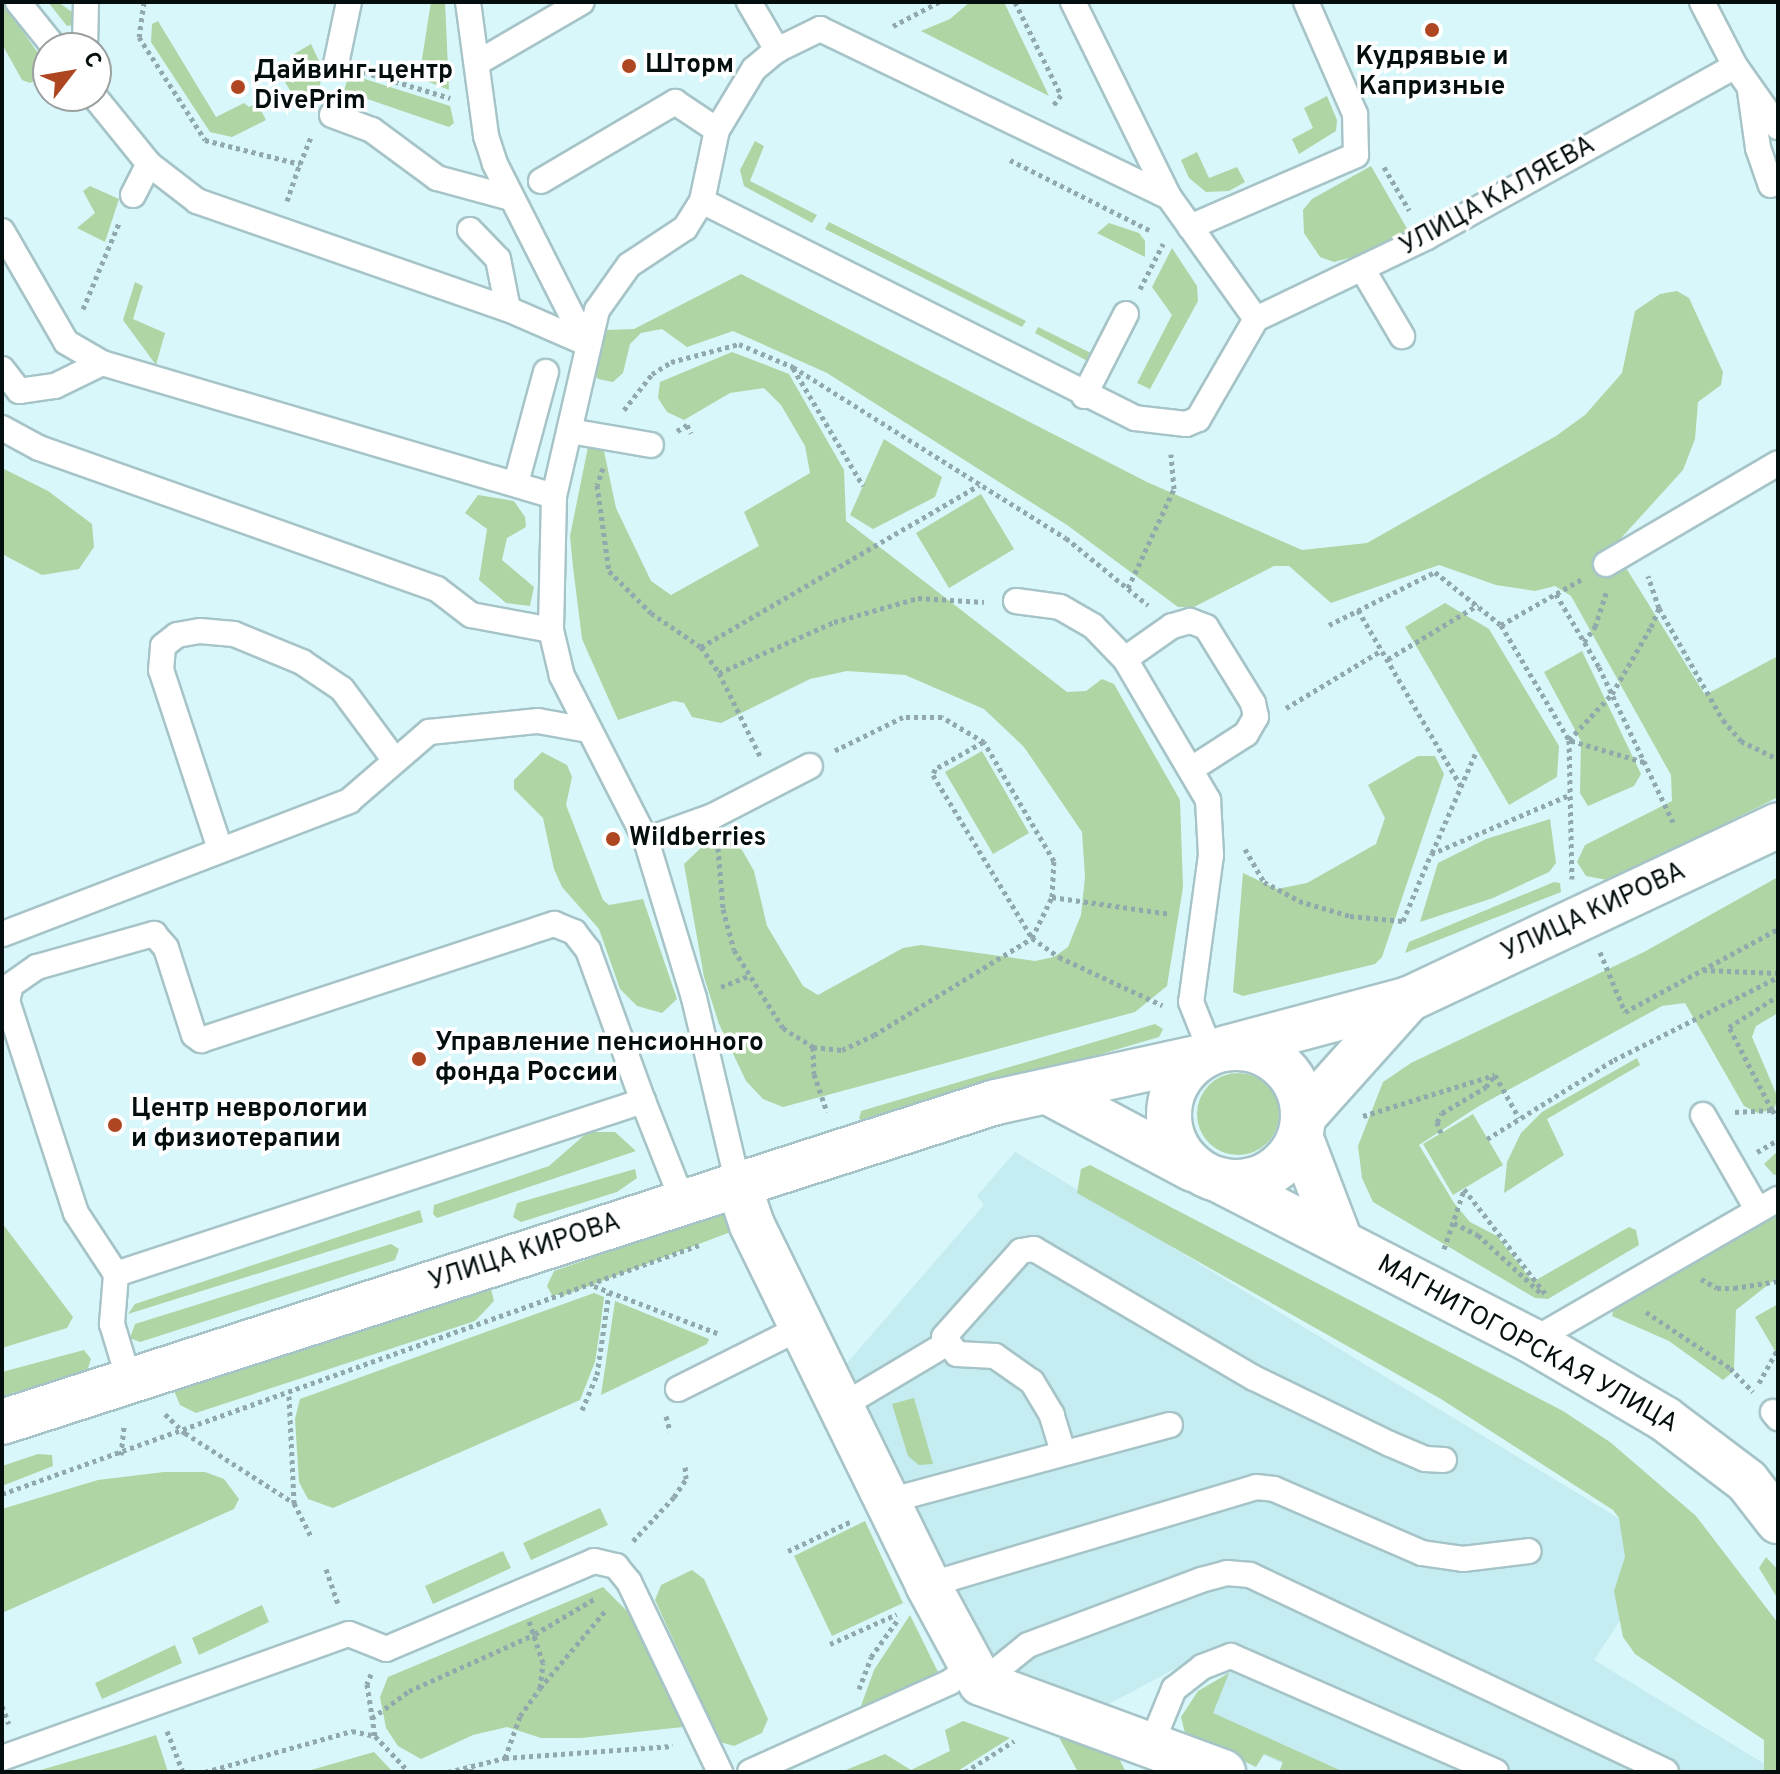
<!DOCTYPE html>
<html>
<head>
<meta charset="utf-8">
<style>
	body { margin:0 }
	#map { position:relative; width:1780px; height:1774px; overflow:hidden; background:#d8f7fa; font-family:Overpass,sans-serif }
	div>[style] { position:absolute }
	.built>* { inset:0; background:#c4ecf1 }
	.green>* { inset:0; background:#afd5a4 }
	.round { border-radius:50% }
	.path>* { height:5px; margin-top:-2.5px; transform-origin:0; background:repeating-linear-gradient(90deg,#91a9ac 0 4px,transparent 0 8px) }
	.roads { filter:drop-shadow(2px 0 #a6c4c7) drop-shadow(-2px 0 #a6c4c7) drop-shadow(0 2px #a6c4c7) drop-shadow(0 -2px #a6c4c7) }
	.service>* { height:24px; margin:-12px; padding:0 12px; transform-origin:12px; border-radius:12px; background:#fff }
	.minor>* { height:44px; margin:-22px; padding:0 22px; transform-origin:22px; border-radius:22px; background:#fff }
	.tertiary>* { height:44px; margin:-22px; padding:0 22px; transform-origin:22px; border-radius:22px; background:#fff }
	.secondary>* { height:44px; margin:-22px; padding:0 22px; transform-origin:22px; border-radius:22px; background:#fff }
	.secondary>.ring { margin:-22px; padding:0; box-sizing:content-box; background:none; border:44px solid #fff; border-radius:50% }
	.dots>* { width:22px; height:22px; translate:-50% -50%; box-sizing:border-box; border:4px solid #fff; border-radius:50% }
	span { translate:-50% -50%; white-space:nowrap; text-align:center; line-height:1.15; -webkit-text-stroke:7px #fff; paint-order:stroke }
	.poi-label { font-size:26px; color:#040e0f; font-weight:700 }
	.left { translate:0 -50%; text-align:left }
	.street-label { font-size:26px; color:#040e0f }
	.frame { position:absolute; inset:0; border:4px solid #040e0f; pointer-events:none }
	.north { position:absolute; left:32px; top:32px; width:80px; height:80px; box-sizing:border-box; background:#fff; border:2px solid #9b9f9f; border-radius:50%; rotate:59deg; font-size:22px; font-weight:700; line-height:32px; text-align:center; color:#040e0f }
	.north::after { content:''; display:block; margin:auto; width:28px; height:36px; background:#ae4721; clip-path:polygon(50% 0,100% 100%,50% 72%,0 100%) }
</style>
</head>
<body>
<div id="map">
	<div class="built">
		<i style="clip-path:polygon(1015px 1152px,1625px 1522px,1639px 1592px,1594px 1660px,1778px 1772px,1301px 1772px,1201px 1727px,1230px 1661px,1208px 1651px,1092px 1713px,1029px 1687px,979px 1653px,841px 1370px,984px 1205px,977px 1196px)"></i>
	</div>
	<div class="green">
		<i style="clip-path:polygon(2px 2px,45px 63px,44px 76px,30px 83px,22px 80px,2px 44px)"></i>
		<i style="clip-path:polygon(48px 2px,58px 2px,76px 15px,75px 25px,67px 26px)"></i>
		<i style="clip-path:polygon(431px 2px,445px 2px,449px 90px,419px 78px)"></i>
		<i style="clip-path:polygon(970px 2px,1004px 2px,1049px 96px,921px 31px,950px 19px)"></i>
		<i style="clip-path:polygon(158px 21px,216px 117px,244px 103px,249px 107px,257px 103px,266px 120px,232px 137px,210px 132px,151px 42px,152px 24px)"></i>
		<i style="clip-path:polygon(311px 44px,321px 65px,320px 91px,303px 112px,285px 82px,302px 72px,294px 54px)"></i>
		<i style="clip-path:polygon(349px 74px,450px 106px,454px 123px,449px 127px,344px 91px)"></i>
		<i style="clip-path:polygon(1327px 96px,1337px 120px,1336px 131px,1299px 154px,1292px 139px,1313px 128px,1304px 108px)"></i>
		<i style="clip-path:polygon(755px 141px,764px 146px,750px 181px,817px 215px,812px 223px,744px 186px,740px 170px)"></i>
		<i style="clip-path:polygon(1197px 152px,1209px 178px,1237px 167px,1245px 182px,1229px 191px,1206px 192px,1189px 178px,1181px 160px)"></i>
		<i style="clip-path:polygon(1371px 166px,1409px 232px,1357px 256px,1334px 262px,1320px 257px,1304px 233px,1303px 210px,1312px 199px)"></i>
		<i style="clip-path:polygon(90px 186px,119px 199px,105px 242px,77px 228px,95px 213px,83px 191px)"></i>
		<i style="clip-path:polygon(829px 222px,1026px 321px,1022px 327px,825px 229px)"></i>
		<i style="clip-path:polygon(1109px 223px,1139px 233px,1145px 241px,1145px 257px,1097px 233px)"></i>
		<i style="clip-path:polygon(1172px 248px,1197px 286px,1198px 301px,1150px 389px,1137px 383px,1172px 315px,1152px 287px)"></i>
		<i style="clip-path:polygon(741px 274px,1147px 482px,1302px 550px,1367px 543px,1556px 436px,1585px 415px,1622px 373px,1635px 311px,1660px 294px,1677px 291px,1689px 298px,1723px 372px,1721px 385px,1698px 402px,1695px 439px,1683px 470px,1613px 547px,1705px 695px,1778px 656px,1778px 797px,1633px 870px,1607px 880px,1586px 876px,1577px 862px,1585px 845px,1672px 801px,1671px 775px,1571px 596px,1555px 586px,1535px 591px,1496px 585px,1439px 565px,1331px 603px,1289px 566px,1274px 566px,1194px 607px,1178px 607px,1067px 525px,827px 373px,733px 331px,687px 347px,662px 329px,641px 333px,630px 344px,623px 373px,613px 382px,598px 379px,590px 368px,604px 330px,634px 329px)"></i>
		<i style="clip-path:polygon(135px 282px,143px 286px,133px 319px,165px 333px,156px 365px,123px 320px)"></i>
		<i style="clip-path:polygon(1038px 327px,1097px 356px,1093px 364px,1035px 333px)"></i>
		<i style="clip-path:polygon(732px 352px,789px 374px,844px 470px,846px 521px,1067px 692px,1086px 691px,1102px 679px,1114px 684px,1180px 800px,1183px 887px,1167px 986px,1135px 1012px,783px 1107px,763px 1099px,746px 1081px,719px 1024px,704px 977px,684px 864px,703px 846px,729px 839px,742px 850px,754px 871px,767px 926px,803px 986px,818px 995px,903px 948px,921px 945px,1035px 961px,1054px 957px,1068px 947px,1081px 915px,1085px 877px,1082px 832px,1024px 747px,984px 709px,905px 675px,847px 671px,810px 679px,721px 723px,692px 717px,684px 703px,674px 701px,618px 720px,582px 639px,573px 567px,570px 536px,588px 447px,604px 451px,616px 508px,651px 581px,671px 595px,759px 546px,744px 512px,810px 473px,805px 446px,781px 405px,764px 388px,730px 393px,684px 420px,667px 412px,658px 398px,660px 382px)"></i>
		<i style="clip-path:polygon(884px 439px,942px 477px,935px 497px,873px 529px,850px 515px)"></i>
		<i style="clip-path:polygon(2px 468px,48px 491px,92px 524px,94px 547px,79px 569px,42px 575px,2px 554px)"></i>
		<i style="clip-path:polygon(981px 494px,1014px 549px,949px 588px,916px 533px)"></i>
		<i style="clip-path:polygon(478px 495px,514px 501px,525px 517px,526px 527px,507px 538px,502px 560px,534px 587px,530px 606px,506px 603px,479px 580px,487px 529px,465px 513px)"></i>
		<i style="clip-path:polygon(1445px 603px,1489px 629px,1559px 746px,1557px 777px,1509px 805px,1405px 627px)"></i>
		<i style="clip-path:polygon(1582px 651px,1641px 774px,1634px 786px,1588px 806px,1580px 793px,1581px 741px,1544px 672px)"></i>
		<i style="clip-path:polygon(982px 751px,1029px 833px,993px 854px,945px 772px)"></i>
		<i style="clip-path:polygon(542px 752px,567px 765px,572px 777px,566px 805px,603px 900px,609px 905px,643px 899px,677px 999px,662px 1013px,637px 1006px,620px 989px,599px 929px,562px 887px,554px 869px,543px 818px,514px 789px,514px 780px)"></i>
		<i style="clip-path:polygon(1418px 756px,1435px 756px,1444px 774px,1382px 957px,1375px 964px,1243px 996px,1233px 992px,1243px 873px,1277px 889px,1307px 883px,1376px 844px,1385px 818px,1368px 785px)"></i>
		<i style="clip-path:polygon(1550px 819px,1556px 863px,1549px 872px,1493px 898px,1420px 922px,1438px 863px,1486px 839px)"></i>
		<i style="clip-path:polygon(1778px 877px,1778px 1013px,1756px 1026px,1752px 1037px,1778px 1098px,1774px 1109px,1758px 1113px,1744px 1106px,1685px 1003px,1662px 1006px,1479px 1106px,1419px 1145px,1454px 1203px,1470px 1222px,1497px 1236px,1529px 1277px,1536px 1280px,1629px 1227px,1636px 1230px,1639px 1245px,1548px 1299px,1535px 1298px,1373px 1202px,1362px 1178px,1358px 1146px,1383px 1082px,1411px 1063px,1644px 952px)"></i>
		<i style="clip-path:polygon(1554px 882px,1560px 883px,1561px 892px,1405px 953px,1409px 942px)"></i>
		<i style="clip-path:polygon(1155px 1024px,1163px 1029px,1159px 1037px,869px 1122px,859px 1119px,861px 1111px)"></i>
		<i style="clip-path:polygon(1637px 1058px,1640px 1065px,1547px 1119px,1564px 1155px,1504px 1193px,1507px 1162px,1521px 1133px,1542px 1112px)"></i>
		<i class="round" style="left:1197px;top:1073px;width:82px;height:82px"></i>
		<i style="clip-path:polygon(1473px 1114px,1503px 1165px,1453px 1195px,1423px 1144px)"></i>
		<i style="clip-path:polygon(588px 1132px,615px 1132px,636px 1151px,437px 1218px,433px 1214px,434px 1205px,549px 1166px)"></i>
		<i style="clip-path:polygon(1778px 1151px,1778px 1174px,1774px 1175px,1764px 1164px)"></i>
		<i style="clip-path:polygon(1090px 1165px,1563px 1411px,1610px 1442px,1696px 1516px,1778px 1623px,1778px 1772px,1764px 1772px,1764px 1740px,1635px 1654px,1623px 1637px,1614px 1591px,1625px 1557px,1619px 1518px,1613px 1510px,1441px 1399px,1077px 1193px,1081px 1169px)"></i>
		<i style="clip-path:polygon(635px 1169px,637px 1178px,617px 1192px,521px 1222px,513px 1217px,517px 1203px)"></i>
		<i style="clip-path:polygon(732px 1209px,741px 1228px,565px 1295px,552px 1295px,547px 1286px,554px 1271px)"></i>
		<i style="clip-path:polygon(420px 1210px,423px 1222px,128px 1314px,135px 1304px)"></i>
		<i style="clip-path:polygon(1778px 1214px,1778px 1277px,1736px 1310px,1734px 1371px,1723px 1380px,1669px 1341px,1612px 1316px,1616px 1298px)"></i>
		<i style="clip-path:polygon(2px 1223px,73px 1317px,67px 1328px,2px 1348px)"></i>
		<i style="clip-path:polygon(391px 1244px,399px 1249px,395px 1260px,140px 1342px,130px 1338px,135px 1324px)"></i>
		<i style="clip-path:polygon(489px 1281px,494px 1301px,475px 1321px,196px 1413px,180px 1405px,175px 1393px,176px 1385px)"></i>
		<i style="clip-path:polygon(594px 1293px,604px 1297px,600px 1329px,595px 1362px,580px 1400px,333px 1508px,308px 1499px,299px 1482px,295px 1419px,300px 1399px)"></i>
		<i style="clip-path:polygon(615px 1301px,709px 1339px,707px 1344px,601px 1395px)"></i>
		<i style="clip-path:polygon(1778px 1304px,1778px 1356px,1755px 1317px)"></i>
		<i style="clip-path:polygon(84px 1350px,91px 1359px,87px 1371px,2px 1396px,2px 1372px)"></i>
		<i style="clip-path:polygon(914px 1398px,933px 1464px,919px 1465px,908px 1456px,892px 1404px)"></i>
		<i style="clip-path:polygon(38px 1454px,52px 1455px,53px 1466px,2px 1486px,2px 1466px)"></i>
		<i style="clip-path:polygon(164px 1472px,205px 1472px,224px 1479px,239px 1499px,234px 1509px,2px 1613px,2px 1509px,98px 1480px)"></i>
		<i style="clip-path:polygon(600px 1508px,608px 1525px,531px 1560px,523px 1543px)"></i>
		<i style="clip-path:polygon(865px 1521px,903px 1603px,832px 1636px,794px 1556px)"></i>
		<i style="clip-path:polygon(503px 1551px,511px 1568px,433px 1604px,425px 1586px)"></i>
		<i style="clip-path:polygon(1766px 1557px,1778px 1570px,1778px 1599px,1759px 1568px)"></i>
		<i style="clip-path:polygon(692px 1570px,704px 1579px,768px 1719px,762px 1733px,734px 1746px,720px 1742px,655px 1600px,661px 1585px)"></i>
		<i style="clip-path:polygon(603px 1587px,635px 1619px,683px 1727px,581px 1738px,541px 1738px,507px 1727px,473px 1735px,421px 1759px,398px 1746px,386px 1728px,380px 1697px,388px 1677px)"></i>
		<i style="clip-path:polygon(262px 1605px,269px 1622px,199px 1655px,192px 1638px)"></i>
		<i style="clip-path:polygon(910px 1615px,940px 1676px,865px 1714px,861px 1706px,874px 1670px)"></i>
		<i style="clip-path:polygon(175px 1645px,182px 1663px,102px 1699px,95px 1683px)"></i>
		<i style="clip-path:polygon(1229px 1673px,1213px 1713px,1344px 1772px,1279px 1772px,1283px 1762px,1264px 1754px,1256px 1767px,1185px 1733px,1181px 1717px,1198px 1691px)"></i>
		<i style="clip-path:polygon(963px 1721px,1010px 1738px,956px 1772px,841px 1772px,885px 1754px,911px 1770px,950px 1751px,945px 1730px)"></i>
		<i style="clip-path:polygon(1056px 1732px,1117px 1755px,1126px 1772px,1078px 1772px)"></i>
		<i style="clip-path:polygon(156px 1735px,168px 1772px,34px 1772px,126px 1745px)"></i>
		<i style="clip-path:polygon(374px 1752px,393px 1772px,304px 1772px)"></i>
	</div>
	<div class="path">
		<i style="left:144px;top:2px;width:35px;rotate:98deg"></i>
		<i style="left:139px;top:37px;width:122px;rotate:57.3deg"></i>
		<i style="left:205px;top:140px;width:98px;rotate:14.2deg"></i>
		<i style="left:300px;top:164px;width:29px;rotate:-68deg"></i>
		<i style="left:1015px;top:2px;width:104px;rotate:63.7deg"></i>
		<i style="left:1061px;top:95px;width:14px;rotate:126deg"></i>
		<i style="left:893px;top:26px;width:52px;rotate:-27.6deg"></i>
		<i style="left:364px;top:72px;width:90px;rotate:16.8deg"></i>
		<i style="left:1010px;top:160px;width:158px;rotate:26.7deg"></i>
		<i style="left:1384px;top:167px;width:50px;rotate:59.8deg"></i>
		<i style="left:287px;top:201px;width:39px;rotate:-71deg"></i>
		<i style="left:1140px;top:289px;width:51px;rotate:-62.9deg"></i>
		<i style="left:83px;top:309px;width:93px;rotate:-67.3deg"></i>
		<i style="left:793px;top:368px;width:137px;rotate:59.3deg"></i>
		<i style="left:624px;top:410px;width:46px;rotate:-52.1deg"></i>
		<i style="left:652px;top:374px;width:22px;rotate:-32deg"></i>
		<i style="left:671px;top:362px;width:70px;rotate:-14.8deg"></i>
		<i style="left:739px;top:344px;width:59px;rotate:23.1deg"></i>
		<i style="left:793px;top:367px;width:322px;rotate:32.1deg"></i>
		<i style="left:1066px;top:538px;width:106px;rotate:39.3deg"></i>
		<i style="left:677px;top:431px;width:12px;rotate:-31deg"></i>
		<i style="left:687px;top:425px;width:9px;rotate:63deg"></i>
		<i style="left:603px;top:468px;width:18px;rotate:109deg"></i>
		<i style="left:597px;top:485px;width:87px;rotate:82.1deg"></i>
		<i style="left:609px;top:571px;width:59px;rotate:45deg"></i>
		<i style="left:651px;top:613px;width:60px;rotate:34.2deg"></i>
		<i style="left:701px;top:647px;width:322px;rotate:-30.2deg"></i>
		<i style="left:1128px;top:588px;width:109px;rotate:-65.1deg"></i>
		<i style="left:1174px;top:489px;width:35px;rotate:-95deg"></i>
		<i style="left:1556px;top:594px;width:85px;rotate:59.5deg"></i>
		<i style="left:1599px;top:667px;width:172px;rotate:64.5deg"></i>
		<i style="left:1659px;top:608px;width:129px;rotate:60.3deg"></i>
		<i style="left:1723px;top:720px;width:28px;rotate:49deg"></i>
		<i style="left:1741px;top:741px;width:41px;rotate:25.9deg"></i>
		<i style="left:1358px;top:610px;width:204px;rotate:59.7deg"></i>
		<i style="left:1329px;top:625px;width:119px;rotate:-26.6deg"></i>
		<i style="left:1435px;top:572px;width:85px;rotate:38.8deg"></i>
		<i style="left:1501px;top:625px;width:134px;rotate:59.4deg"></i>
		<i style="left:1569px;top:740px;width:139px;rotate:88.8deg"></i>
		<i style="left:1501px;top:625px;width:93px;rotate:-29.6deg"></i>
		<i style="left:1584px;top:642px;width:19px;rotate:-54deg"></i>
		<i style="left:1595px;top:627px;width:36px;rotate:-72deg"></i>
		<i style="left:701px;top:647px;width:32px;rotate:55deg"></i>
		<i style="left:719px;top:673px;width:126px;rotate:-23.9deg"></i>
		<i style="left:834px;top:622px;width:87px;rotate:-15.9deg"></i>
		<i style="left:918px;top:598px;width:66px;rotate:3.5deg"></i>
		<i style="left:1388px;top:659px;width:105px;rotate:-31deg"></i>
		<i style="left:719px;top:673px;width:95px;rotate:63.7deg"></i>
		<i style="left:1286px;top:708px;width:112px;rotate:-31.1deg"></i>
		<i style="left:983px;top:742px;width:55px;rotate:150.6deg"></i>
		<i style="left:935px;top:769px;width:6px;rotate:108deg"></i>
		<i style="left:933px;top:775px;width:191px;rotate:58.7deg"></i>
		<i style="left:1032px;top:938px;width:33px;rotate:35deg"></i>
		<i style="left:1059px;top:957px;width:114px;rotate:25deg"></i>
		<i style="left:1644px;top:762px;width:78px;rotate:-163.7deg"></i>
		<i style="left:1569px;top:740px;width:63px;rotate:-46.9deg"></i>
		<i style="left:1612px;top:694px;width:78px;rotate:-59.8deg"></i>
		<i style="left:1651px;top:627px;width:21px;rotate:-67deg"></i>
		<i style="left:1659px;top:608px;width:34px;rotate:-109deg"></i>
		<i style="left:718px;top:848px;width:61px;rotate:85.3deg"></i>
		<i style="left:723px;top:909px;width:42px;rotate:75deg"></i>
		<i style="left:734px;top:950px;width:92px;rotate:57.9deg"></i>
		<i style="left:783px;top:1028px;width:36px;rotate:32deg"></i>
		<i style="left:813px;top:1047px;width:29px;rotate:6deg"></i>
		<i style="left:842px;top:1050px;width:35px;rotate:-25deg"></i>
		<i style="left:874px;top:1035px;width:185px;rotate:-31.5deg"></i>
		<i style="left:1032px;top:938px;width:46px;rotate:-64deg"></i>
		<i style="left:1052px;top:897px;width:36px;rotate:-87deg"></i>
		<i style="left:1054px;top:861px;width:138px;rotate:-120.5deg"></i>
		<i style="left:984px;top:742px;width:49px;rotate:-149.2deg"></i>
		<i style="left:942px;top:717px;width:39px;rotate:180deg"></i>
		<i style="left:903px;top:717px;width:77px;rotate:153.8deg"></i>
		<i style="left:1245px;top:849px;width:38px;rotate:60deg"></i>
		<i style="left:1264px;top:882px;width:40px;rotate:28deg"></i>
		<i style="left:1299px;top:901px;width:53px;rotate:16.4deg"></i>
		<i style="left:1350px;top:916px;width:53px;rotate:5.4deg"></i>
		<i style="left:1403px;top:921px;width:73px;rotate:-67.3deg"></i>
		<i style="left:1431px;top:854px;width:150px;rotate:-23.1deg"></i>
		<i style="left:1432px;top:853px;width:112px;rotate:-66.4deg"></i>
		<i style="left:1052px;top:897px;width:120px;rotate:8.1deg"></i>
		<i style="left:1600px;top:952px;width:65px;rotate:67.4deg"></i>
		<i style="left:1625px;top:1012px;width:174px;rotate:-28.5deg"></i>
		<i style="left:1703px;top:970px;width:75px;rotate:2.3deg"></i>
		<i style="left:721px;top:987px;width:31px;rotate:-22deg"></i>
		<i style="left:813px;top:1047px;width:27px;rotate:88deg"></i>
		<i style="left:814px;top:1074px;width:40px;rotate:71.1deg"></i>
		<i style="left:1495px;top:1075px;width:49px;rotate:60.8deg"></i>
		<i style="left:1772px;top:1110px;width:93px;rotate:-117.4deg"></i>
		<i style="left:1729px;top:1027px;width:58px;rotate:-32.3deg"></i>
		<i style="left:1735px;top:1112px;width:37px;rotate:-3deg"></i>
		<i style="left:1772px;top:1110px;width:9px;rotate:49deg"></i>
		<i style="left:1363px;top:1116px;width:138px;rotate:-17.3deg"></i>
		<i style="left:1441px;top:1133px;width:12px;rotate:-110deg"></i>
		<i style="left:1437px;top:1122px;width:10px;rotate:-61deg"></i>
		<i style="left:1442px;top:1113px;width:51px;rotate:-30.6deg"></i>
		<i style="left:1486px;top:1087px;width:14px;rotate:-54deg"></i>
		<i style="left:1487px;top:1139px;width:150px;rotate:-31.9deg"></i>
		<i style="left:1614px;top:1060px;width:184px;rotate:-26.8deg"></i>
		<i style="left:1757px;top:1152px;width:24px;rotate:-30deg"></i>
		<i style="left:1464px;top:1189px;width:135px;rotate:52.2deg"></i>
		<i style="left:1454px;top:1223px;width:27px;rotate:27deg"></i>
		<i style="left:1478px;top:1235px;width:88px;rotate:42.7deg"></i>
		<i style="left:1444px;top:1249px;width:62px;rotate:-71.3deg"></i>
		<i style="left:1701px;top:1279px;width:18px;rotate:29deg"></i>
		<i style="left:1717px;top:1288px;width:17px"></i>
		<i style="left:1734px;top:1288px;width:45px;rotate:-9deg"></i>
		<i style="left:594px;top:1286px;width:132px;rotate:20.9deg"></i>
		<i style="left:1646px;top:1312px;width:101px;rotate:33.7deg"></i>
		<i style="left:1730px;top:1368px;width:33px;rotate:46deg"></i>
		<i style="left:1759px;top:1383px;width:39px;rotate:-61deg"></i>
		<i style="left:289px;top:1396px;width:107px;rotate:87.3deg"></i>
		<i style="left:294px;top:1503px;width:36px;rotate:63deg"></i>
		<i style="left:582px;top:1410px;width:38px;rotate:-67deg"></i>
		<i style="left:597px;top:1375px;width:83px;rotate:-81.7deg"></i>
		<i style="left:165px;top:1414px;width:28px;rotate:44deg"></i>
		<i style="left:185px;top:1433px;width:130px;rotate:32.7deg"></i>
		<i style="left:666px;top:1416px;width:16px;rotate:75deg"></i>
		<i style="left:121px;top:1455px;width:30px;rotate:-84deg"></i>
		<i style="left:2px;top:1494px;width:740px;rotate:-19.66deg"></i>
		<i style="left:633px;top:1541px;width:60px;rotate:-47deg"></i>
		<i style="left:674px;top:1497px;width:22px;rotate:-56deg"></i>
		<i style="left:686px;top:1479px;width:15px;rotate:-94deg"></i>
		<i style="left:788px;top:1551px;width:71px;rotate:-25.1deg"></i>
		<i style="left:326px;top:1569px;width:39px;rotate:71deg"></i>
		<i style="left:830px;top:1644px;width:73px;rotate:-24.1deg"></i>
		<i style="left:371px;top:1674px;width:11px;rotate:112deg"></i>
		<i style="left:367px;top:1684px;width:53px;rotate:81.3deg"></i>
		<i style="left:540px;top:1688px;width:102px;rotate:-49.8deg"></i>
		<i style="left:859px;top:1689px;width:34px;rotate:-69deg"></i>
		<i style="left:871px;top:1657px;width:48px;rotate:-54.3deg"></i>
		<i style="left:2px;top:1706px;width:19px;rotate:69deg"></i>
		<i style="left:372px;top:1718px;width:46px;rotate:-36.1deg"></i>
		<i style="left:409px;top:1691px;width:138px;rotate:-24.3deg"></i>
		<i style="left:535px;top:1634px;width:71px;rotate:-30.5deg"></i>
		<i style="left:167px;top:1731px;width:44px;rotate:68.7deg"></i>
		<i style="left:505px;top:1758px;width:45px;rotate:-70.3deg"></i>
		<i style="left:520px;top:1716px;width:34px;rotate:-54deg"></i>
		<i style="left:540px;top:1688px;width:25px;rotate:-83deg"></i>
		<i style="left:543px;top:1663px;width:44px;rotate:-108.4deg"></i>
		<i style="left:205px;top:1772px;width:153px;rotate:-15.6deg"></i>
		<i style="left:352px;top:1731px;width:24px;rotate:12deg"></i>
		<i style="left:375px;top:1736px;width:50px;rotate:46.6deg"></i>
		<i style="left:448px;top:1772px;width:59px;rotate:-13.8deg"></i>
		<i style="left:505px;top:1758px;width:168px;rotate:-4.1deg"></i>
		<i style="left:471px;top:1772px;width:8px;rotate:-90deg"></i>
		<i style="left:965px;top:1772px;width:58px;rotate:-32.3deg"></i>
	</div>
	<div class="roads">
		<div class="service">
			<i style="left:18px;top:2px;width:59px;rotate:51.2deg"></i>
			<i style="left:468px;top:2px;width:135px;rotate:82.3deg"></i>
			<i style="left:486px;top:136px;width:29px;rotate:72deg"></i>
			<i style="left:495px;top:164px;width:201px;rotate:63.1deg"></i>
			<i style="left:749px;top:2px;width:56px;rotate:59.7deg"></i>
			<i style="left:1073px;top:2px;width:217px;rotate:63.8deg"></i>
			<i style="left:1702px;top:2px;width:72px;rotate:62.7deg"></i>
			<i style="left:1735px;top:66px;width:75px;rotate:54.8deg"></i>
			<i style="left:85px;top:48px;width:46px;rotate:-88.8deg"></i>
			<i style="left:477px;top:63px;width:121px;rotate:-30.2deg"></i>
			<i style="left:336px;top:64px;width:63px;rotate:-78.2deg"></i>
			<i style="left:1750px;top:91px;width:58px;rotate:82deg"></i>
			<i style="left:1758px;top:148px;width:39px;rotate:71deg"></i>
			<i style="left:94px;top:96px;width:87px;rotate:51deg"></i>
			<i style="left:149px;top:164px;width:61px;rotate:37.6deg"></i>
			<i style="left:197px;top:201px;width:329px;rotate:19.2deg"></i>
			<i style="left:508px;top:309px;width:85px;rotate:23.6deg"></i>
			<i style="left:332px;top:115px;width:43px;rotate:20.6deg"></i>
			<i style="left:372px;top:130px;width:81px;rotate:36.4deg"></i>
			<i style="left:437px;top:178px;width:77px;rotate:15.1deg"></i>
			<i style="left:541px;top:181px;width:156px;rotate:-30.5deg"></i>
			<i style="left:675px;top:102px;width:50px;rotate:33.7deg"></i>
			<i style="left:133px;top:195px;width:35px;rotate:-63deg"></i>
			<i style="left:702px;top:201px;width:73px;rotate:-78.1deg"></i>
			<i style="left:717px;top:130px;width:71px;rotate:-58.8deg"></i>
			<i style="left:754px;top:69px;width:30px;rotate:-40deg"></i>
			<i style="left:777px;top:50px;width:48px;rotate:-26deg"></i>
			<i style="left:820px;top:29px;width:387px;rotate:25.7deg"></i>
			<i style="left:1169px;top:197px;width:150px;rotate:54.5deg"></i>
			<i style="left:1256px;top:319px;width:116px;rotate:120.1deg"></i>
			<i style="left:1198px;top:419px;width:13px;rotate:157deg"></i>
			<i style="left:1186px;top:424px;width:51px;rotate:-173.3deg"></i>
			<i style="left:1135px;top:418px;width:484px;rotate:-153.4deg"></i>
			<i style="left:702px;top:201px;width:32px;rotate:122deg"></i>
			<i style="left:685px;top:228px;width:67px;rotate:146.5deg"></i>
			<i style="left:629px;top:265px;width:55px;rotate:125.4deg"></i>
			<i style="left:597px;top:310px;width:191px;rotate:103deg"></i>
			<i style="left:554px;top:496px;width:134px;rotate:91.3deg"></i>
			<i style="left:551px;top:630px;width:47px;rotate:76.6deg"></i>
			<i style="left:562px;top:676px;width:184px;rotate:62.9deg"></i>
			<i style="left:646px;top:840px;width:165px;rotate:73.1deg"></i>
			<i style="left:694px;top:998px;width:191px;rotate:76.7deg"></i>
			<i style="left:1190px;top:227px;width:181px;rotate:-23.4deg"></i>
			<i style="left:1356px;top:155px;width:41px;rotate:-91.4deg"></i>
			<i style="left:1355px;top:114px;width:122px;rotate:-113.6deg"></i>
			<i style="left:470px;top:230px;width:40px;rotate:46deg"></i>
			<i style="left:498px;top:259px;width:51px;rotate:78.7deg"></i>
			<i style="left:2px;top:231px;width:128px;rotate:60deg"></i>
			<i style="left:66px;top:342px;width:42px;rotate:30.3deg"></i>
			<i style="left:102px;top:363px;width:471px;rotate:16.4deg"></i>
			<i style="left:1363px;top:270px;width:77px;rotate:59.4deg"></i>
			<i style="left:1256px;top:319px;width:190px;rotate:-25.6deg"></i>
			<i style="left:1427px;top:237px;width:352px;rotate:-29deg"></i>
			<i style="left:2px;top:369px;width:28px;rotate:52deg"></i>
			<i style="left:19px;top:391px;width:36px;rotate:-8deg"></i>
			<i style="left:55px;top:386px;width:52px;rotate:-26.1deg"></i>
			<i style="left:1084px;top:396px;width:92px;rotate:-62.9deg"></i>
			<i style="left:2px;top:428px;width:42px;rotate:28.4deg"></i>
			<i style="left:39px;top:448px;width:422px;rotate:19.5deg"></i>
			<i style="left:437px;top:589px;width:43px;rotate:37.4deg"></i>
			<i style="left:471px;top:615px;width:81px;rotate:10.6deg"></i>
			<i style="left:570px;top:431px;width:82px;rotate:9.8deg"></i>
			<i style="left:516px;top:483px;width:115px;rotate:-74.9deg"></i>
			<i style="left:1606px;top:564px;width:199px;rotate:-30.4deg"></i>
			<i style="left:1016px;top:601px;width:44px;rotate:7.8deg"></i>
			<i style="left:1060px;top:607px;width:38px;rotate:30deg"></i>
			<i style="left:1093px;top:626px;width:46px;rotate:45.9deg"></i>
			<i style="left:1193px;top:768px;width:63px;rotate:-32.7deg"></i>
			<i style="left:1246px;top:734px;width:20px;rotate:-60deg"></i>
			<i style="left:1256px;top:717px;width:14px;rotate:-102deg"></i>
			<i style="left:1253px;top:703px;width:89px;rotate:-121.7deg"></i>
			<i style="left:1206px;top:627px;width:17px;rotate:-159deg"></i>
			<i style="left:1190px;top:621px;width:19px;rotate:164deg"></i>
			<i style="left:1172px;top:626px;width:57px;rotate:144.9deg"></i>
			<i style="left:1125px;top:659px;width:164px;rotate:59.5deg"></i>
			<i style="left:1208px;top:800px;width:55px;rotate:86.9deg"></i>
			<i style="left:1211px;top:855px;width:148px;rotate:97.7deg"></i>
			<i style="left:1191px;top:1002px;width:54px;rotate:68.2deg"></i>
			<i style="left:646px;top:840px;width:71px;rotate:-19.7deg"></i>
			<i style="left:713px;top:816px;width:109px;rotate:-27.3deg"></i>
			<i style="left:220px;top:849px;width:188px;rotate:-108.2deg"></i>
			<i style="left:161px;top:670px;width:24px;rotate:-85deg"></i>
			<i style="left:163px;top:646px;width:18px;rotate:-38deg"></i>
			<i style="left:177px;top:635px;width:23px;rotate:-10deg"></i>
			<i style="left:200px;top:631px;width:34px;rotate:5deg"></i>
			<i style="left:234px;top:634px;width:74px;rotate:22.4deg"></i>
			<i style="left:302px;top:662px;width:48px;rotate:34deg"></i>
			<i style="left:342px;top:689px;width:86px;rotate:53.5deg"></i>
			<i style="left:3px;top:934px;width:371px;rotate:-21deg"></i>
			<i style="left:349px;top:801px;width:106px;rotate:-40.8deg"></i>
			<i style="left:429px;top:732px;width:110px;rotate:-5.8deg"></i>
			<i style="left:538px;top:721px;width:51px;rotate:10.2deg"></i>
			<i style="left:1703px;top:1115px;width:108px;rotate:60.1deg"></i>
			<i style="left:116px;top:1274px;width:73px;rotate:-123.3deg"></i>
			<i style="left:76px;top:1213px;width:223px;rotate:-108deg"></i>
			<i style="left:7px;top:1001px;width:16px;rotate:-76deg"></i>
			<i style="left:11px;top:985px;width:32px;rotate:-35deg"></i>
			<i style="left:37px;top:967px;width:122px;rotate:-15.8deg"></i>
			<i style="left:154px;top:934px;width:18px;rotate:49deg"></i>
			<i style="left:166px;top:948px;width:91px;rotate:72.2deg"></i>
			<i style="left:194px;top:1035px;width:9px;rotate:36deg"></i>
			<i style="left:201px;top:1040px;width:372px;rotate:-18.2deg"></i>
			<i style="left:554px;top:924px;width:22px;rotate:22deg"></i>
			<i style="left:574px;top:932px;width:23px;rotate:52deg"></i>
			<i style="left:588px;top:950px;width:161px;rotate:70deg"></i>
			<i style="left:1532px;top:1341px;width:284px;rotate:-30deg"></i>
			<i style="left:129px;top:1380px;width:59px;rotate:-106.9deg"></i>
			<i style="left:112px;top:1324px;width:50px;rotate:-85.4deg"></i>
			<i style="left:116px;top:1274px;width:555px;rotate:-18.17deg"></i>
			<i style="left:643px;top:1101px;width:109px;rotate:68.4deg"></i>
			<i style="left:678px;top:1389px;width:139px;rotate:-26.6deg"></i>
			<i style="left:842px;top:1406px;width:121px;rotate:-30.8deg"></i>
			<i style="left:1773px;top:1412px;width:8px;rotate:50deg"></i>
			<i style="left:1063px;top:1452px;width:39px;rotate:-107deg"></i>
			<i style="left:1052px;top:1415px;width:39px;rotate:-121deg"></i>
			<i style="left:1032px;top:1382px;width:45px;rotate:-144.9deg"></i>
			<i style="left:995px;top:1356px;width:38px;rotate:-177deg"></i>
			<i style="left:957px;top:1354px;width:21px;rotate:-127deg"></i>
			<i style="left:944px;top:1337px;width:115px;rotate:-48.2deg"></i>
			<i style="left:1021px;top:1251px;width:13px;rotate:-9deg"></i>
			<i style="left:1034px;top:1249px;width:255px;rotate:30.4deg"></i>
			<i style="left:1254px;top:1378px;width:151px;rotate:25.9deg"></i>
			<i style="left:1390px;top:1444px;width:38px;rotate:23deg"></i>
			<i style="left:1425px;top:1459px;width:19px;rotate:3deg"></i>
			<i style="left:888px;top:1501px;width:292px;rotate:-15.1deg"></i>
			<i style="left:928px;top:1585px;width:342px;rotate:-16.6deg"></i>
			<i style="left:1256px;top:1487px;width:18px;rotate:6deg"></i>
			<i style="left:1274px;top:1489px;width:161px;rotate:23.4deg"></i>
			<i style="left:1422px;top:1553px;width:41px;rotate:8.3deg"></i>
			<i style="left:1463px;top:1559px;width:66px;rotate:-6.9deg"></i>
			<i style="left:981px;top:1683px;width:60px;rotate:-39deg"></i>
			<i style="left:1028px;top:1645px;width:185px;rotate:-20.6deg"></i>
			<i style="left:1201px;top:1580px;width:27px;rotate:-15deg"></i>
			<i style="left:1227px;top:1573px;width:23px;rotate:5deg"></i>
			<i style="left:1250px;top:1575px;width:460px;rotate:25.3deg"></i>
			<i style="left:1151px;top:1745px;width:61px;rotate:-67.7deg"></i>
			<i style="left:1174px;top:1689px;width:36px;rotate:-38deg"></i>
			<i style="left:1202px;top:1667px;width:31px;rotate:-21deg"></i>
			<i style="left:1231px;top:1656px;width:289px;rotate:23.6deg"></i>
			<i style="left:2px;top:1758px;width:368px;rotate:-19.7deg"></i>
			<i style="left:349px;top:1634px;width:40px;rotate:22deg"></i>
			<i style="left:386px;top:1649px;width:226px;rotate:-22.9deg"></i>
			<i style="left:594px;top:1561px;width:23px;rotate:13deg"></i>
			<i style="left:616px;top:1566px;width:21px;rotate:51deg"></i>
			<i style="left:629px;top:1582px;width:211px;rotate:64.4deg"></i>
			<i style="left:750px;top:1772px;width:219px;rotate:-24.2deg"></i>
			<i style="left:950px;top:1682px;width:24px;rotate:-36deg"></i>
		</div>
		<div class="minor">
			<i style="left:738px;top:1184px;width:43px;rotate:71.1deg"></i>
			<i style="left:752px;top:1225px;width:401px;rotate:63.9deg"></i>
			<i style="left:928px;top:1585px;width:111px;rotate:61.6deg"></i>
			<i style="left:981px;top:1683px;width:258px;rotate:20.2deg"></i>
		</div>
		<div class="tertiary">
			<i style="left:1226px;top:1048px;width:189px;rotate:-15deg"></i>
			<i style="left:1409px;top:999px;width:408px;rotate:-25.2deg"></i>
			<i style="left:1303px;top:1117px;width:159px;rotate:-48.1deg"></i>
		</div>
		<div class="secondary">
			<i class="ring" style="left:1169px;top:1048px;width:90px;height:90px"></i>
			<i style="left:1050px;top:1093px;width:162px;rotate:28deg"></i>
			<i style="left:1300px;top:1136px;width:112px;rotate:69.1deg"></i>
			<i style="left:1221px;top:1181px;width:350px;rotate:27.2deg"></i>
			<i style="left:1532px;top:1341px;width:154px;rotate:30.4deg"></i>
			<i style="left:1665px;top:1419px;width:103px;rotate:37.1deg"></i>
			<i style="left:1747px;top:1481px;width:51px;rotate:52.2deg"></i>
			<i style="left:2px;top:1422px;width:1044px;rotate:-17.85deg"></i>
			<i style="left:996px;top:1102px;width:209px;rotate:-12.4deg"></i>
		</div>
	</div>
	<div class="dots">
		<i style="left:1432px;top:30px;background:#ae4721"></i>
		<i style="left:629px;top:66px;background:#ae4721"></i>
		<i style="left:238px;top:87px;background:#ae4721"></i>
		<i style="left:613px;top:839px;background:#ae4721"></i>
		<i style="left:419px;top:1059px;background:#ae4721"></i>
		<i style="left:115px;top:1125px;background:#ae4721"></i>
	</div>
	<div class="poi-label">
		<span style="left:1432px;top:73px">Кудрявые и<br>Капризные</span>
		<span class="left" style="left:645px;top:66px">Шторм</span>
		<span class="left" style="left:254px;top:87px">Дайвинг-центр<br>DivePrim</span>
		<span class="left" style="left:629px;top:839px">Wildberries</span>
		<span class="left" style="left:435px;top:1059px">Управление пенсионного<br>фонда России</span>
		<span class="left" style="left:131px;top:1125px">Центр неврологии<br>и физиотерапии</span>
	</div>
	<div class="street-label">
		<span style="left:1498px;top:197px;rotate:-29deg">УЛИЦА КАЛЯЕВА</span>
		<span style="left:1594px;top:913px;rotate:-25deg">УЛИЦА КИРОВА</span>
		<span style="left:525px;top:1253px;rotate:-18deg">УЛИЦА КИРОВА</span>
		<span style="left:1527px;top:1345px;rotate:29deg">МАГНИТОГОРСКАЯ УЛИЦА</span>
	</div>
	<div class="frame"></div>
	<div class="north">С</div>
</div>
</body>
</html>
